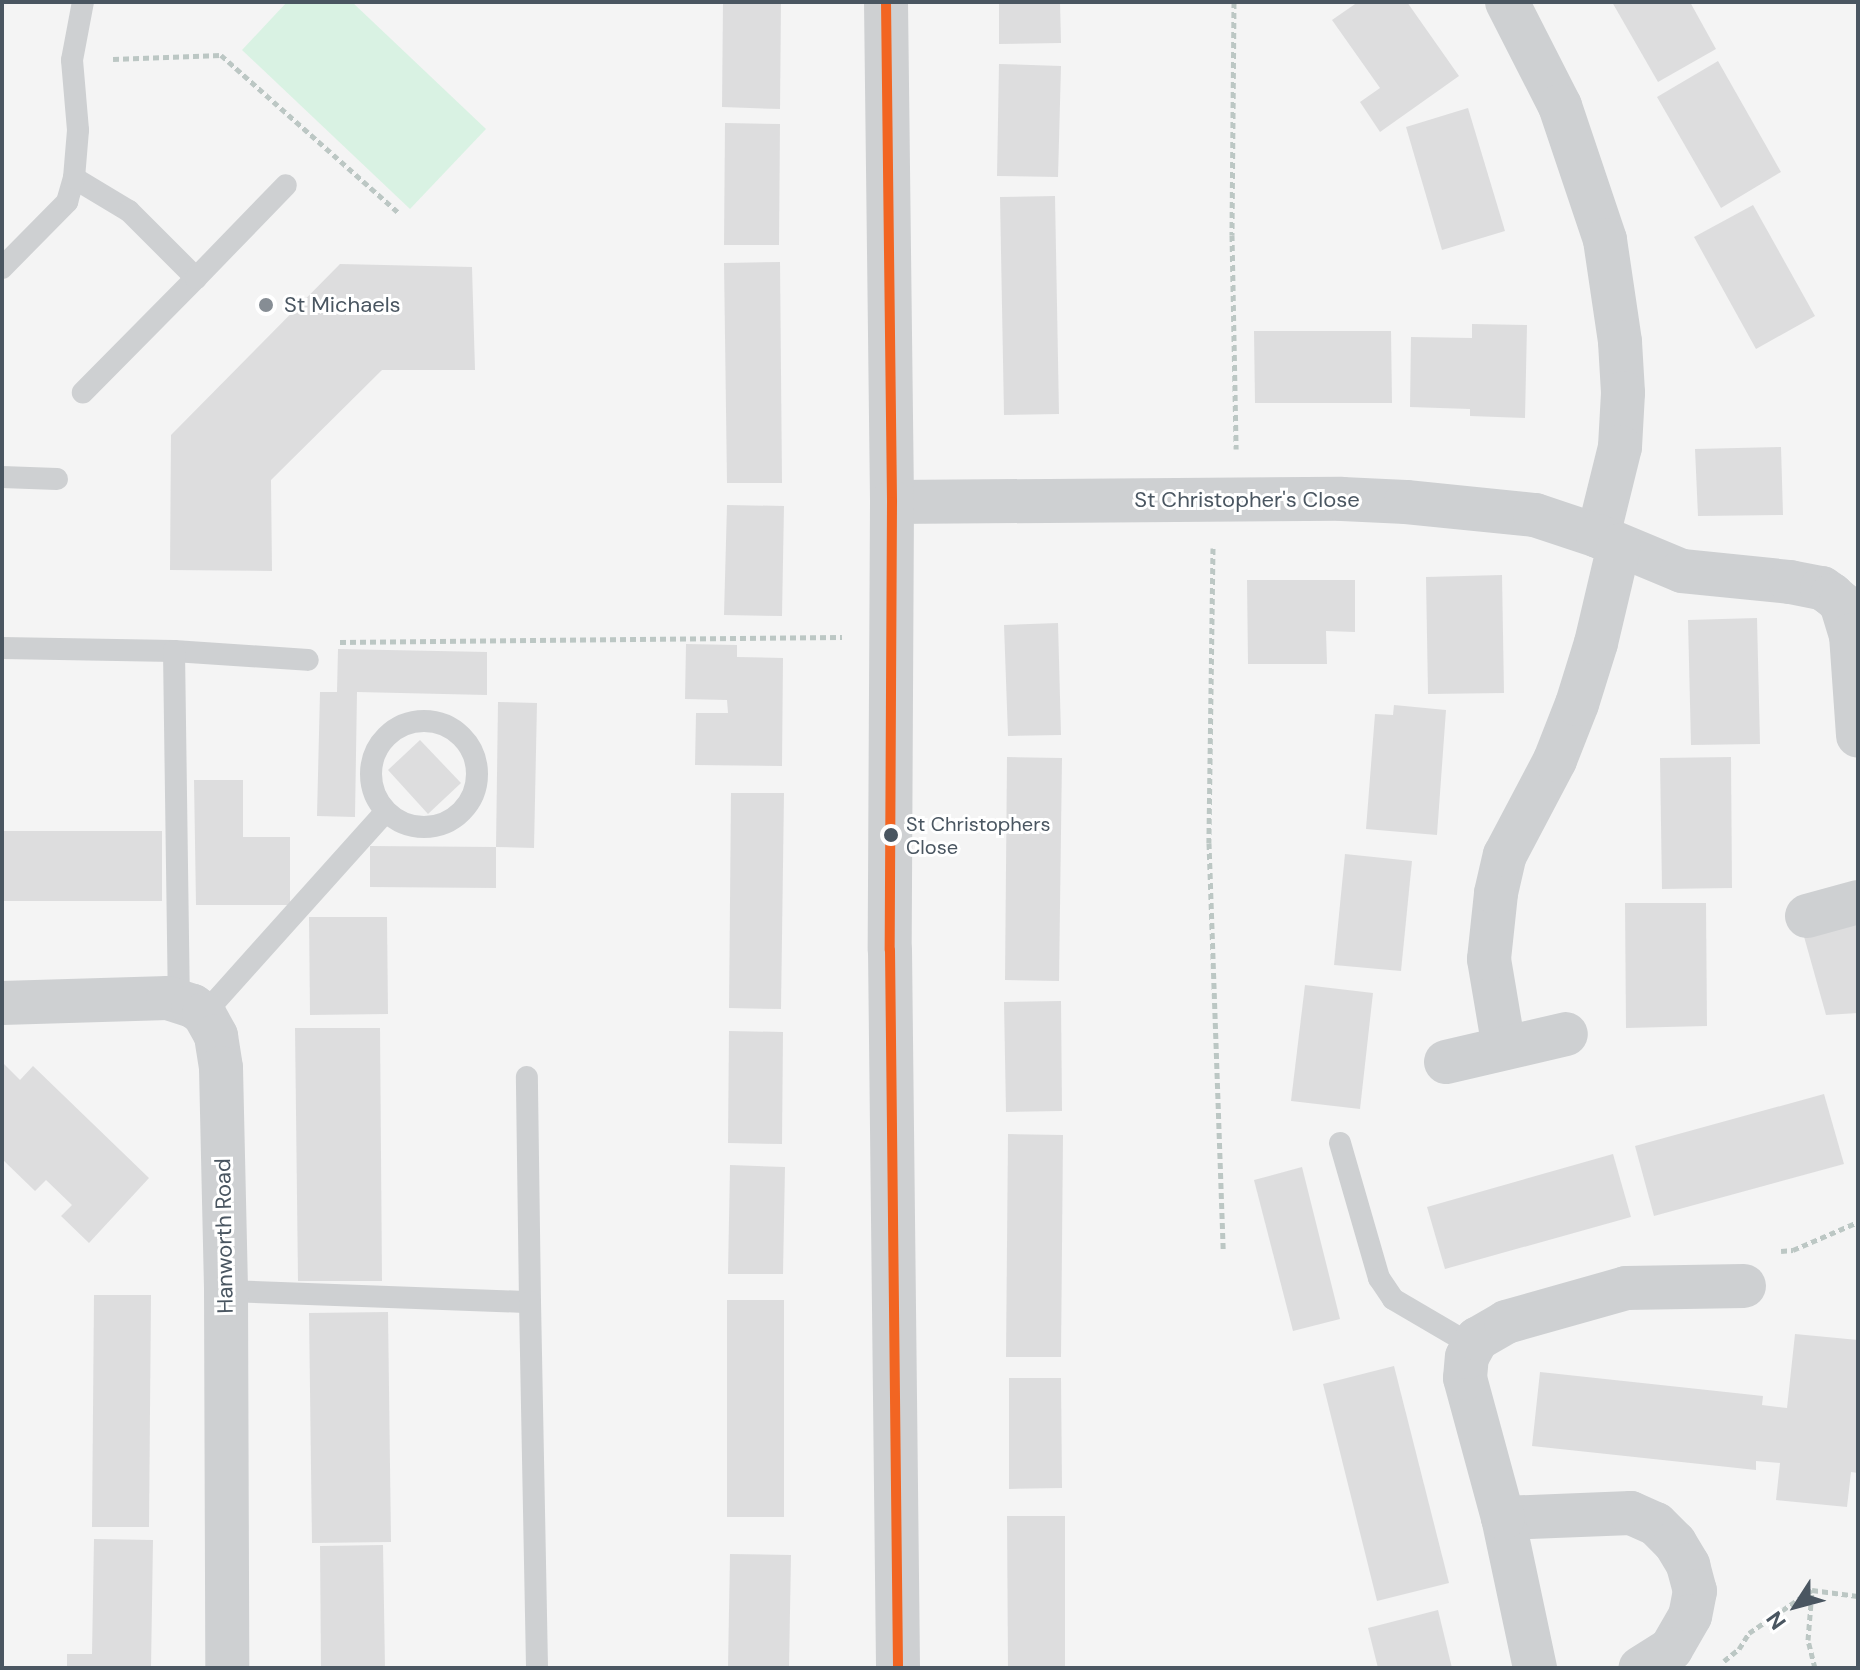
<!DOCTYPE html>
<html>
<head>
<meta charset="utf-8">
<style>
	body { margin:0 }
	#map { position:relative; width:1860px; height:1670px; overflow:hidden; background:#f4f4f4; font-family:"DM Sans",sans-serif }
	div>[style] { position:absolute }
	.green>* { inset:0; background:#d9f2e3 }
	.building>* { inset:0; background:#ddddde }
	.path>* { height:5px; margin-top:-2.5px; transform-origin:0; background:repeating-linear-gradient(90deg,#bcc7c4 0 6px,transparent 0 10px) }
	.service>* { height:22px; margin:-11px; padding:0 11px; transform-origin:11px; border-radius:11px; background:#ced0d2 }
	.service>.ring { margin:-11px; padding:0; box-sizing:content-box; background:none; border:22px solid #ced0d2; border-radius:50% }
	.minor>* { height:44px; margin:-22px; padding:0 22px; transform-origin:22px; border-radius:22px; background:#ced0d2 }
	.tertiary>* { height:44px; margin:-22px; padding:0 22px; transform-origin:22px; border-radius:22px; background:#ced0d2 }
	.bus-1>* { height:10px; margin:-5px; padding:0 5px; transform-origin:5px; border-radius:5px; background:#f26522 }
	.dots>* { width:22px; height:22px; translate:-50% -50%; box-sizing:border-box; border:4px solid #fff; border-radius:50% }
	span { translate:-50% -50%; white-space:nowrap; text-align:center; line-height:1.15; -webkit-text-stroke:6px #fff; paint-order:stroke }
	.bus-label { font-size:20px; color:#4a5661 }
	.left { translate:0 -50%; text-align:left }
	.poi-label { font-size:22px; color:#4a5661 }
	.street-label { font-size:22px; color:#4a5661 }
	.frame { position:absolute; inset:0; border:4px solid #4a5661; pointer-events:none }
	.north { position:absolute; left:1756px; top:1566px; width:80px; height:80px; -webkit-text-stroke:6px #fff; paint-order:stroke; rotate:234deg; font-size:22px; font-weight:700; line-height:32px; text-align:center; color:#4a5661 }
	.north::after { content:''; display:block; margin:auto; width:28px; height:36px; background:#4a5661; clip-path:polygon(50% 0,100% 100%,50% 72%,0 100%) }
</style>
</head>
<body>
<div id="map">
	<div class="green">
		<i style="clip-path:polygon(287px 2px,352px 2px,486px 129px,410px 209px,242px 50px)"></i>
	</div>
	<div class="building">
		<i style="clip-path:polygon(723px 2px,781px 2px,780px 109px,722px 107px)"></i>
		<i style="clip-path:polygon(999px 2px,1060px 2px,1061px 43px,999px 44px)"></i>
		<i style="clip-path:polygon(1358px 2px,1407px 2px,1459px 76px,1380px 132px,1360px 102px,1380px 88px,1332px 20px)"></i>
		<i style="clip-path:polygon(1612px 2px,1690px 2px,1716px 49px,1658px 82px)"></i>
		<i style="clip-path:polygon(1718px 61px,1781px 172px,1721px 208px,1657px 97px)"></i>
		<i style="clip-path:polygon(999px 64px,1061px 66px,1058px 177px,997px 176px)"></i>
		<i style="clip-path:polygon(1468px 108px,1505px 231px,1442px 250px,1406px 127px)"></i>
		<i style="clip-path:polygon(725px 123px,780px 124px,779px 245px,724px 245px)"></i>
		<i style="clip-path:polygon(1055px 196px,1059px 414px,1004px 415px,1000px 197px)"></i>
		<i style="clip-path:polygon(1753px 205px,1815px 316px,1756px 349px,1694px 237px)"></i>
		<i style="clip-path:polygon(780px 262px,782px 483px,727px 483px,724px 263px)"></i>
		<i style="clip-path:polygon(340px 264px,472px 267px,475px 370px,382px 370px,271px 480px,272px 571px,170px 570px,171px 435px)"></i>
		<i style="clip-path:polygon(1472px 324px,1527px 325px,1525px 418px,1470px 416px,1470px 409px,1410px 407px,1411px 337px,1472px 338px)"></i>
		<i style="clip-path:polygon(1254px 331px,1391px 331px,1392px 403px,1255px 403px)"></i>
		<i style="clip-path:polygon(1781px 447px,1783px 515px,1698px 516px,1695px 449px)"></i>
		<i style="clip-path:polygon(727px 505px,784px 506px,782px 616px,724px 615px)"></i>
		<i style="clip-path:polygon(1502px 575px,1504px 693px,1428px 694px,1426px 577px)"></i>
		<i style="clip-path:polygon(1247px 580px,1355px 580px,1355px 632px,1326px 631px,1327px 664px,1248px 664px)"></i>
		<i style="clip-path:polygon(1757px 618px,1760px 744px,1691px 745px,1688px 620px)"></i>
		<i style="clip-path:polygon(1058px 623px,1061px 735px,1008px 736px,1004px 625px)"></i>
		<i style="clip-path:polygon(686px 644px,737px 645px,737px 657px,783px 658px,782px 766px,695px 765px,696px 713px,728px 713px,727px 700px,685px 699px)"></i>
		<i style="clip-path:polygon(338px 649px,487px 652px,487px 695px,357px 692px,355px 817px,317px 816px,320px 692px,337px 692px)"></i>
		<i style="clip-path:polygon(498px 702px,537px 703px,534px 848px,496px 847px)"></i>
		<i style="clip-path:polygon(1394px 705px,1446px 710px,1437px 835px,1366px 829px,1375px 714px,1393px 715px)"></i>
		<i style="clip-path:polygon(420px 740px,461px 783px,428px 814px,388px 770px)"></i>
		<i style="clip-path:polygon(1007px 757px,1062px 758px,1059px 981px,1005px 980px)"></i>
		<i style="clip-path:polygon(1731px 757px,1732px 888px,1662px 889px,1660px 758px)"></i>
		<i style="clip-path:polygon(194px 780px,243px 780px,243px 837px,290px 837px,290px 905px,196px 905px)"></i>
		<i style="clip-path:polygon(731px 793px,784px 793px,781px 1009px,729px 1008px)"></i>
		<i style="clip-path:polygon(2px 831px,162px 831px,162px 901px,2px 901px)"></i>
		<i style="clip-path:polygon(370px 846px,496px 847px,496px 888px,370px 887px)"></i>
		<i style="clip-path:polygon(1345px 854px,1412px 861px,1401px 971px,1334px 965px)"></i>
		<i style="clip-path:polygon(1625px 903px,1706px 903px,1707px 1026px,1626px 1028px)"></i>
		<i style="clip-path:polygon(309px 917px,387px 917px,388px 1014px,310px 1015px)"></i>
		<i style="clip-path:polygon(1858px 921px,1858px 1013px,1826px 1015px,1803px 933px)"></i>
		<i style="clip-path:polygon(1305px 985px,1373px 993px,1360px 1109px,1291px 1101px)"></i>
		<i style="clip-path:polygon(1061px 1001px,1062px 1111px,1006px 1112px,1004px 1002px)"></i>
		<i style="clip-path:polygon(295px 1028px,380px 1028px,382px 1281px,298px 1281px)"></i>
		<i style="clip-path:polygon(729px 1031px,783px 1032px,782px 1144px,728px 1143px)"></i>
		<i style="clip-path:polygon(2px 1062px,20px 1080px,33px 1066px,149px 1178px,89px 1243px,61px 1216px,72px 1205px,46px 1180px,35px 1191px,2px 1159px)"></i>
		<i style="clip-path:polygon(1824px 1094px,1844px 1164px,1654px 1216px,1635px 1146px)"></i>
		<i style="clip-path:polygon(1008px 1134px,1063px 1135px,1061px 1357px,1006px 1357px)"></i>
		<i style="clip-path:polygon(1613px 1154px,1631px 1217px,1445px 1269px,1427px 1207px)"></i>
		<i style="clip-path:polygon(730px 1165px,785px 1167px,783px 1274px,728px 1274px)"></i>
		<i style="clip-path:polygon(1302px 1167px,1340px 1319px,1293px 1331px,1254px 1180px)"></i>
		<i style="clip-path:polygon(94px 1295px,151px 1295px,149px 1527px,92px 1527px)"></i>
		<i style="clip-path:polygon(727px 1300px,784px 1300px,784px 1517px,727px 1517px)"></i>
		<i style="clip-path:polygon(388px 1312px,391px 1542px,312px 1543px,309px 1313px)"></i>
		<i style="clip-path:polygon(1795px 1334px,1858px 1340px,1858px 1473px,1851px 1472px,1847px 1507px,1776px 1500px,1780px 1463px,1756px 1461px,1756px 1470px,1532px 1446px,1540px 1372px,1763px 1396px,1762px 1405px,1787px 1408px)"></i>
		<i style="clip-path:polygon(1394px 1366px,1449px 1583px,1377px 1601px,1323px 1384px)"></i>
		<i style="clip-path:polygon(1009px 1378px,1061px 1378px,1062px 1488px,1009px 1489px)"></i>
		<i style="clip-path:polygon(1007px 1516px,1065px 1516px,1065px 1668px,1008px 1668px)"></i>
		<i style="clip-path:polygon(94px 1539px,153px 1540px,151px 1668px,67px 1668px,67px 1654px,92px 1654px)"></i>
		<i style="clip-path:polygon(383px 1545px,385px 1668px,321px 1668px,320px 1546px)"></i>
		<i style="clip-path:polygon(730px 1554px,791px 1555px,789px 1668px,728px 1668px)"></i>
		<i style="clip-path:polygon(1438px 1610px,1452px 1668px,1378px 1668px,1368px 1628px)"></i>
	</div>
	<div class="path">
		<i style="left:1234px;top:2px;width:233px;rotate:90.5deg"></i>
		<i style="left:1232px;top:235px;width:214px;rotate:88.9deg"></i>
		<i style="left:113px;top:59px;width:108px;rotate:-2.1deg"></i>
		<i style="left:221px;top:55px;width:237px;rotate:41.6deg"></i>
		<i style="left:1213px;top:548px;width:295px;rotate:90.8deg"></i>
		<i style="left:1209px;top:843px;width:408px;rotate:88deg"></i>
		<i style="left:340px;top:642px;width:502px;rotate:-0.57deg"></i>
		<i style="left:1781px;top:1251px;width:12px;rotate:-5deg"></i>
		<i style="left:1793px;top:1250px;width:71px;rotate:-23.3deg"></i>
		<i style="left:1724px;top:1661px;width:19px;rotate:-39deg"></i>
		<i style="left:1739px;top:1649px;width:19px;rotate:-58deg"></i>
		<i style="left:1749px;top:1633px;width:76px;rotate:-34.3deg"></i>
		<i style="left:1815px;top:1668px;width:29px;rotate:-104deg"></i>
		<i style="left:1808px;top:1640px;width:50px;rotate:-85.4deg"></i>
		<i style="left:1812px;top:1590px;width:46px;rotate:7.4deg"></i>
	</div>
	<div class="service">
		<i style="left:74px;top:178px;width:64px;rotate:31deg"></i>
		<i style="left:129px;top:211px;width:95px;rotate:45deg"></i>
		<i style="left:196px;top:278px;width:161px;rotate:134.7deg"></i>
		<i style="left:2px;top:268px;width:93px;rotate:-45.4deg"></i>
		<i style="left:67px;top:202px;width:25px;rotate:-74deg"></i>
		<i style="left:74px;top:178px;width:48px;rotate:-85.2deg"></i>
		<i style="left:78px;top:130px;width:70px;rotate:-94.9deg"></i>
		<i style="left:72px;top:60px;width:59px;rotate:-79.3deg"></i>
		<i style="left:196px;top:278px;width:129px;rotate:-45.9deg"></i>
		<i style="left:2px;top:477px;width:55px;rotate:2.1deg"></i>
		<i style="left:2px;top:648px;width:172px;rotate:1deg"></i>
		<i style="left:174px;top:651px;width:134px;rotate:3.8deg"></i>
		<i style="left:174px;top:651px;width:351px;rotate:89.2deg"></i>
		<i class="ring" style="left:371px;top:721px;width:84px;height:84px"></i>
		<i style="left:204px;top:1014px;width:271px;rotate:-48.1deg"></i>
		<i style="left:1340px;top:1143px;width:141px;rotate:73.9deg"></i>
		<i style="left:1379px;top:1278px;width:25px;rotate:56deg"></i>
		<i style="left:1393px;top:1299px;width:93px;rotate:30.4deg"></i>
		<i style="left:226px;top:1291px;width:304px;rotate:2.1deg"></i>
		<i style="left:530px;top:1302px;width:225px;rotate:-90.8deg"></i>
		<i style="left:530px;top:1302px;width:366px;rotate:88.9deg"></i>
	</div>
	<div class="minor">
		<i style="left:1507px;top:2px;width:117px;rotate:63deg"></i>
		<i style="left:1560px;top:106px;width:141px;rotate:71.4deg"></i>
		<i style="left:1605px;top:240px;width:103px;rotate:81.6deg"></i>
		<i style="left:1620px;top:342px;width:51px;rotate:86.6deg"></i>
		<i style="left:1623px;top:393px;width:54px;rotate:93.2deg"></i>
		<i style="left:1620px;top:447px;width:92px;rotate:103.9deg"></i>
		<i style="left:892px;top:502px;width:450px;rotate:-0.4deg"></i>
		<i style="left:1342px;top:499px;width:64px;rotate:2.7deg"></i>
		<i style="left:1406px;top:502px;width:130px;rotate:5.8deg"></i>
		<i style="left:1535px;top:515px;width:66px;rotate:18.4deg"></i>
		<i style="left:1598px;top:536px;width:91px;rotate:22.6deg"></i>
		<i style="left:1682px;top:571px;width:109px;rotate:5.8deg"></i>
		<i style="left:1790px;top:582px;width:33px;rotate:11deg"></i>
		<i style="left:1822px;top:588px;width:12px;rotate:35deg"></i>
		<i style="left:1832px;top:595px;width:12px;rotate:42deg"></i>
		<i style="left:1841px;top:603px;width:34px;rotate:73deg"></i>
		<i style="left:1851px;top:635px;width:101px;rotate:86deg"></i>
		<i style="left:1807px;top:916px;width:53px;rotate:-15.4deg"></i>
		<i style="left:2px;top:1003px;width:166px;rotate:-1.7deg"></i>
		<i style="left:168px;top:998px;width:26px;rotate:18deg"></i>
		<i style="left:193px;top:1006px;width:14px;rotate:36deg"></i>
		<i style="left:204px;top:1014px;width:25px;rotate:61deg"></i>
		<i style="left:216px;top:1036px;width:32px;rotate:81deg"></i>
		<i style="left:221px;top:1068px;width:223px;rotate:88.7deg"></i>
		<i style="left:226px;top:1291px;width:377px;rotate:89.8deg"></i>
		<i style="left:1504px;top:1048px;width:90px;rotate:-99.6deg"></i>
		<i style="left:1489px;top:959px;width:66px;rotate:-83.9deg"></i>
		<i style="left:1496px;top:893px;width:39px;rotate:-77deg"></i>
		<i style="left:1505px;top:855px;width:107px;rotate:-62.2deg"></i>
		<i style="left:1555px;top:760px;width:60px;rotate:-68.6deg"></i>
		<i style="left:1577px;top:704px;width:64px;rotate:-72.7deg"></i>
		<i style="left:1596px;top:643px;width:100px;rotate:-76.7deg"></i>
		<i style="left:1446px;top:1062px;width:123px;rotate:-13.1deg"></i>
		<i style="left:1503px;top:1518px;width:128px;rotate:-2.2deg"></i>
		<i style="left:1631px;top:1513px;width:27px;rotate:24deg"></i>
		<i style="left:1656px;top:1524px;width:27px;rotate:45deg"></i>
		<i style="left:1675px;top:1543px;width:26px;rotate:59deg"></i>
		<i style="left:1688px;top:1565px;width:27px;rotate:75deg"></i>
		<i style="left:1695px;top:1591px;width:25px;rotate:101deg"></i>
		<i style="left:1690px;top:1616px;width:38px;rotate:120deg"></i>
		<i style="left:1671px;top:1649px;width:36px;rotate:148deg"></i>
		<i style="left:1535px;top:1668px;width:153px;rotate:-102deg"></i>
		<i style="left:1503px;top:1518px;width:145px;rotate:-105.2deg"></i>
		<i style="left:1465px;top:1378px;width:21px;rotate:-85deg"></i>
		<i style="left:1467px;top:1357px;width:21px;rotate:-61deg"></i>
		<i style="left:1477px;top:1339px;width:34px;rotate:-30deg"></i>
		<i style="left:1506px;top:1322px;width:125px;rotate:-15.8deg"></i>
		<i style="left:1626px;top:1288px;width:118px;rotate:-1deg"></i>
	</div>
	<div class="tertiary">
		<i style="left:886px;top:2px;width:500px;rotate:89.31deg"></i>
		<i style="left:892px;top:502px;width:448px;rotate:90.3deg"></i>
		<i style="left:890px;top:950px;width:718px;rotate:89.36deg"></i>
	</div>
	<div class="bus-1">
		<i style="left:886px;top:2px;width:500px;rotate:89.31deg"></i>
		<i style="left:892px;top:502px;width:448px;rotate:90.3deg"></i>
		<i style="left:890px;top:950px;width:718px;rotate:89.36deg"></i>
	</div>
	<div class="dots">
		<i style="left:266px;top:305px;background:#868d94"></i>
		<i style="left:891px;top:835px;background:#4a5661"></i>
	</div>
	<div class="bus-label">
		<span class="left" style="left:906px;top:836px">St Christophers<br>Close</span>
	</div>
	<div class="poi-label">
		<span class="left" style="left:284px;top:305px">St Michaels</span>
	</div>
	<div class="street-label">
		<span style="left:1247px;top:500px">St Christopher's Close</span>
		<span style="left:224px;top:1236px;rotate:-91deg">Hanworth Road</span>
	</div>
	<div class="frame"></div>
	<div class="north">N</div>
</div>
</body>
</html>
